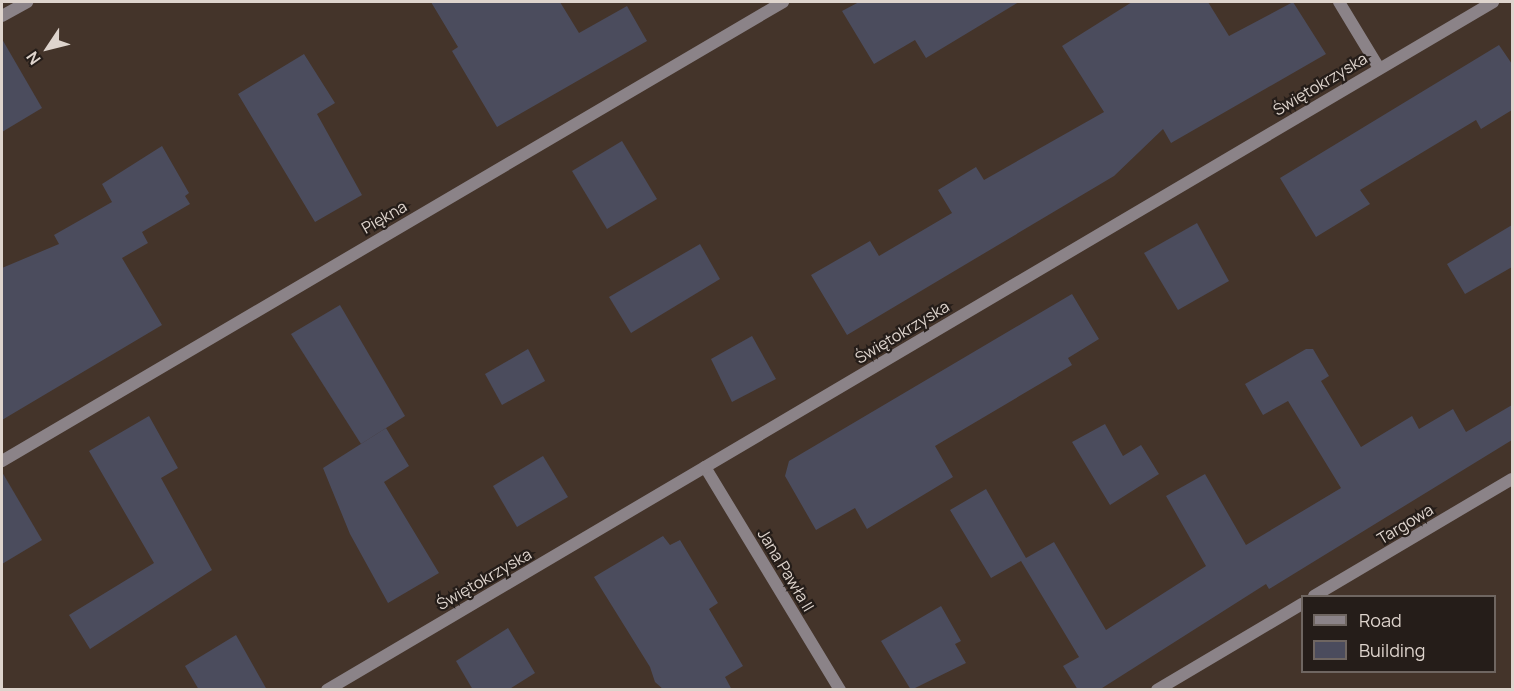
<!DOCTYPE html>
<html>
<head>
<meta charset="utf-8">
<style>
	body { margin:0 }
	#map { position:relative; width:1514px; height:691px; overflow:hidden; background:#44342a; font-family:Manrope,sans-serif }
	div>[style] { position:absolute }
	.building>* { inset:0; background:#4b4c5d }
	.minor>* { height:12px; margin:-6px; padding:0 6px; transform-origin:6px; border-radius:6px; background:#8b8388 }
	span { translate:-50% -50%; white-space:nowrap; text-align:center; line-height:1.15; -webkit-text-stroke:4.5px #251d19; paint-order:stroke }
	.street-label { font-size:16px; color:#ded4cd }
	.frame { position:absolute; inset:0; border:3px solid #ded4cd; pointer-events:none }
	.legend { position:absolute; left:1301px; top:595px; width:195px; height:78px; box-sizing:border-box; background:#251d19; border:2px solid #6f6661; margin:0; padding:8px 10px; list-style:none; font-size:18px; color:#ded4cd }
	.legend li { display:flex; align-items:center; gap:12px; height:30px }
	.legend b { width:30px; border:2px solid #6f6661 }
	.north { position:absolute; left:18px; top:18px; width:60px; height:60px; -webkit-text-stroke:4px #251d19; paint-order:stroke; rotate:235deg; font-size:16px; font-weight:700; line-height:24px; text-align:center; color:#ded4cd }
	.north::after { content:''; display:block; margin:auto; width:21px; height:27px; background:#ded4cd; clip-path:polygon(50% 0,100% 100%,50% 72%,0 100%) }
</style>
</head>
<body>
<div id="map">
	<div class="building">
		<i style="clip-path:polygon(431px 2px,560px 2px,579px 33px,627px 6px,647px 41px,497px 127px,452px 51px,458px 47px)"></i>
		<i style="clip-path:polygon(859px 2px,1019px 2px,926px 58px,915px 40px,874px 64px,842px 11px)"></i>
		<i style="clip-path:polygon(1132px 2px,1208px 2px,1229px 36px,1293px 2px,1326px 54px,1171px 143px,1163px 129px,1114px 176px,847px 335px,811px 275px,870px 241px,879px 256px,952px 213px,938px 190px,976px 167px,984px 180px,1104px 112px,1062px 46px)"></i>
		<i style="clip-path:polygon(2px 39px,42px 108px,2px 132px)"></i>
		<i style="clip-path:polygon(1499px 45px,1512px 64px,1512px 110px,1481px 129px,1476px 120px,1360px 190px,1370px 204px,1316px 237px,1280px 178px)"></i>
		<i style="clip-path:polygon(304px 54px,335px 103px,317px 114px,362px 195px,315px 222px,238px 94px)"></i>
		<i style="clip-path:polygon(622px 141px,657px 199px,607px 229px,572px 171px)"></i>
		<i style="clip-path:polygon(162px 146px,189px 193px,185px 196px,190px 204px,142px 232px,148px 243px,122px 258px,162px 325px,2px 420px,2px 268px,59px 244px,54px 235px,112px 202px,102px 184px)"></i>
		<i style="clip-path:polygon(1197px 223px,1229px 281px,1178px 310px,1144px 253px)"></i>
		<i style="clip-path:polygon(1512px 225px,1512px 267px,1465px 294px,1447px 264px)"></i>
		<i style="clip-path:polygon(700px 244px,720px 279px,631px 333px,609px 297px)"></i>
		<i style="clip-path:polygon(1072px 294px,1099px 339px,1068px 358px,1072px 365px,935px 446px,953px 477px,867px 529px,855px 508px,816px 530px,785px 476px,789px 461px)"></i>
		<i style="clip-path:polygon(340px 305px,405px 416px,361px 444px,291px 334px)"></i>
		<i style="clip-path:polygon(752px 336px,776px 379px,732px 402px,711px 359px)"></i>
		<i style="clip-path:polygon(528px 349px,545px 381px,502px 405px,485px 374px)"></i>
		<i style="clip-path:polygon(1306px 349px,1313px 349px,1329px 376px,1321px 381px,1361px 447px,1412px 416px,1419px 429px,1453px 409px,1466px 432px,1512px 405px,1512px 440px,1269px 589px,1266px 584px,1099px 690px,1078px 690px,1063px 666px,1079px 657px,1021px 561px,991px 578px,950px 510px,986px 489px,1026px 558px,1054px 542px,1106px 630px,1206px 566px,1166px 496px,1205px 474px,1246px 545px,1341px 488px,1288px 401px,1263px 415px,1245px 384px)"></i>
		<i style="clip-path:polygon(149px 416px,178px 468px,161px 478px,212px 570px,90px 649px,69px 615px,154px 563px,89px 451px)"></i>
		<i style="clip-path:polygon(1105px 424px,1123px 456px,1141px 445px,1159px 474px,1110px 505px,1072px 442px)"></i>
		<i style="clip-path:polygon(386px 428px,409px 466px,384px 482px,439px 573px,388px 603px,350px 534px,323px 468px)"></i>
		<i style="clip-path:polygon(543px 456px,568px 497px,517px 527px,493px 486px)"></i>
		<i style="clip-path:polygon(2px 472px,42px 540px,2px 564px)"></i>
		<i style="clip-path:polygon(663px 536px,670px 545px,680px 540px,718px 603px,709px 609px,743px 666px,725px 677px,732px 690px,664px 690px,655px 682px,650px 667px,594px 577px)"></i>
		<i style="clip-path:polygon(941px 606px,961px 641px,955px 644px,966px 663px,911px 690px,881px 641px)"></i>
		<i style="clip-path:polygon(508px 628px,535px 673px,508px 690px,473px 690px,456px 661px)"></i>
		<i style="clip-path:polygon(236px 635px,267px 690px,199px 690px,185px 666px)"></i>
	</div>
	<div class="minor">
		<i style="left:1339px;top:2px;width:77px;rotate:58.8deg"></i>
		<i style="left:2px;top:16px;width:29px;rotate:-29deg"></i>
		<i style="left:2px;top:461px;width:906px;rotate:-30.44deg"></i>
		<i style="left:705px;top:467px;width:261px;rotate:58.8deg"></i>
		<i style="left:1314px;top:596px;width:230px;rotate:-30.6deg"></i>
		<i style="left:327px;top:690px;width:1354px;rotate:-30.54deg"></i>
		<i style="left:1157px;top:690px;width:169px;rotate:-30.7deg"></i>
	</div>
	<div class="street-label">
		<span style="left:1320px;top:84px;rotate:-31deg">Świętokrzyska</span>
		<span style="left:384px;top:217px;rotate:-30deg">Piękna</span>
		<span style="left:902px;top:332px;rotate:-31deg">Świętokrzyska</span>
		<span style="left:1405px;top:524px;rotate:-31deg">Targowa</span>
		<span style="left:786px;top:570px;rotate:59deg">Jana Pawła II</span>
		<span style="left:484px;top:579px;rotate:-30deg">Świętokrzyska</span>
	</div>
	<div class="frame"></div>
	<ul class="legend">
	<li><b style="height:8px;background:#8b8388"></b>Road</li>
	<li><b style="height:16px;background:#4b4c5d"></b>Building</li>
	</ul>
	<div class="north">N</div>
</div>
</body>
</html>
